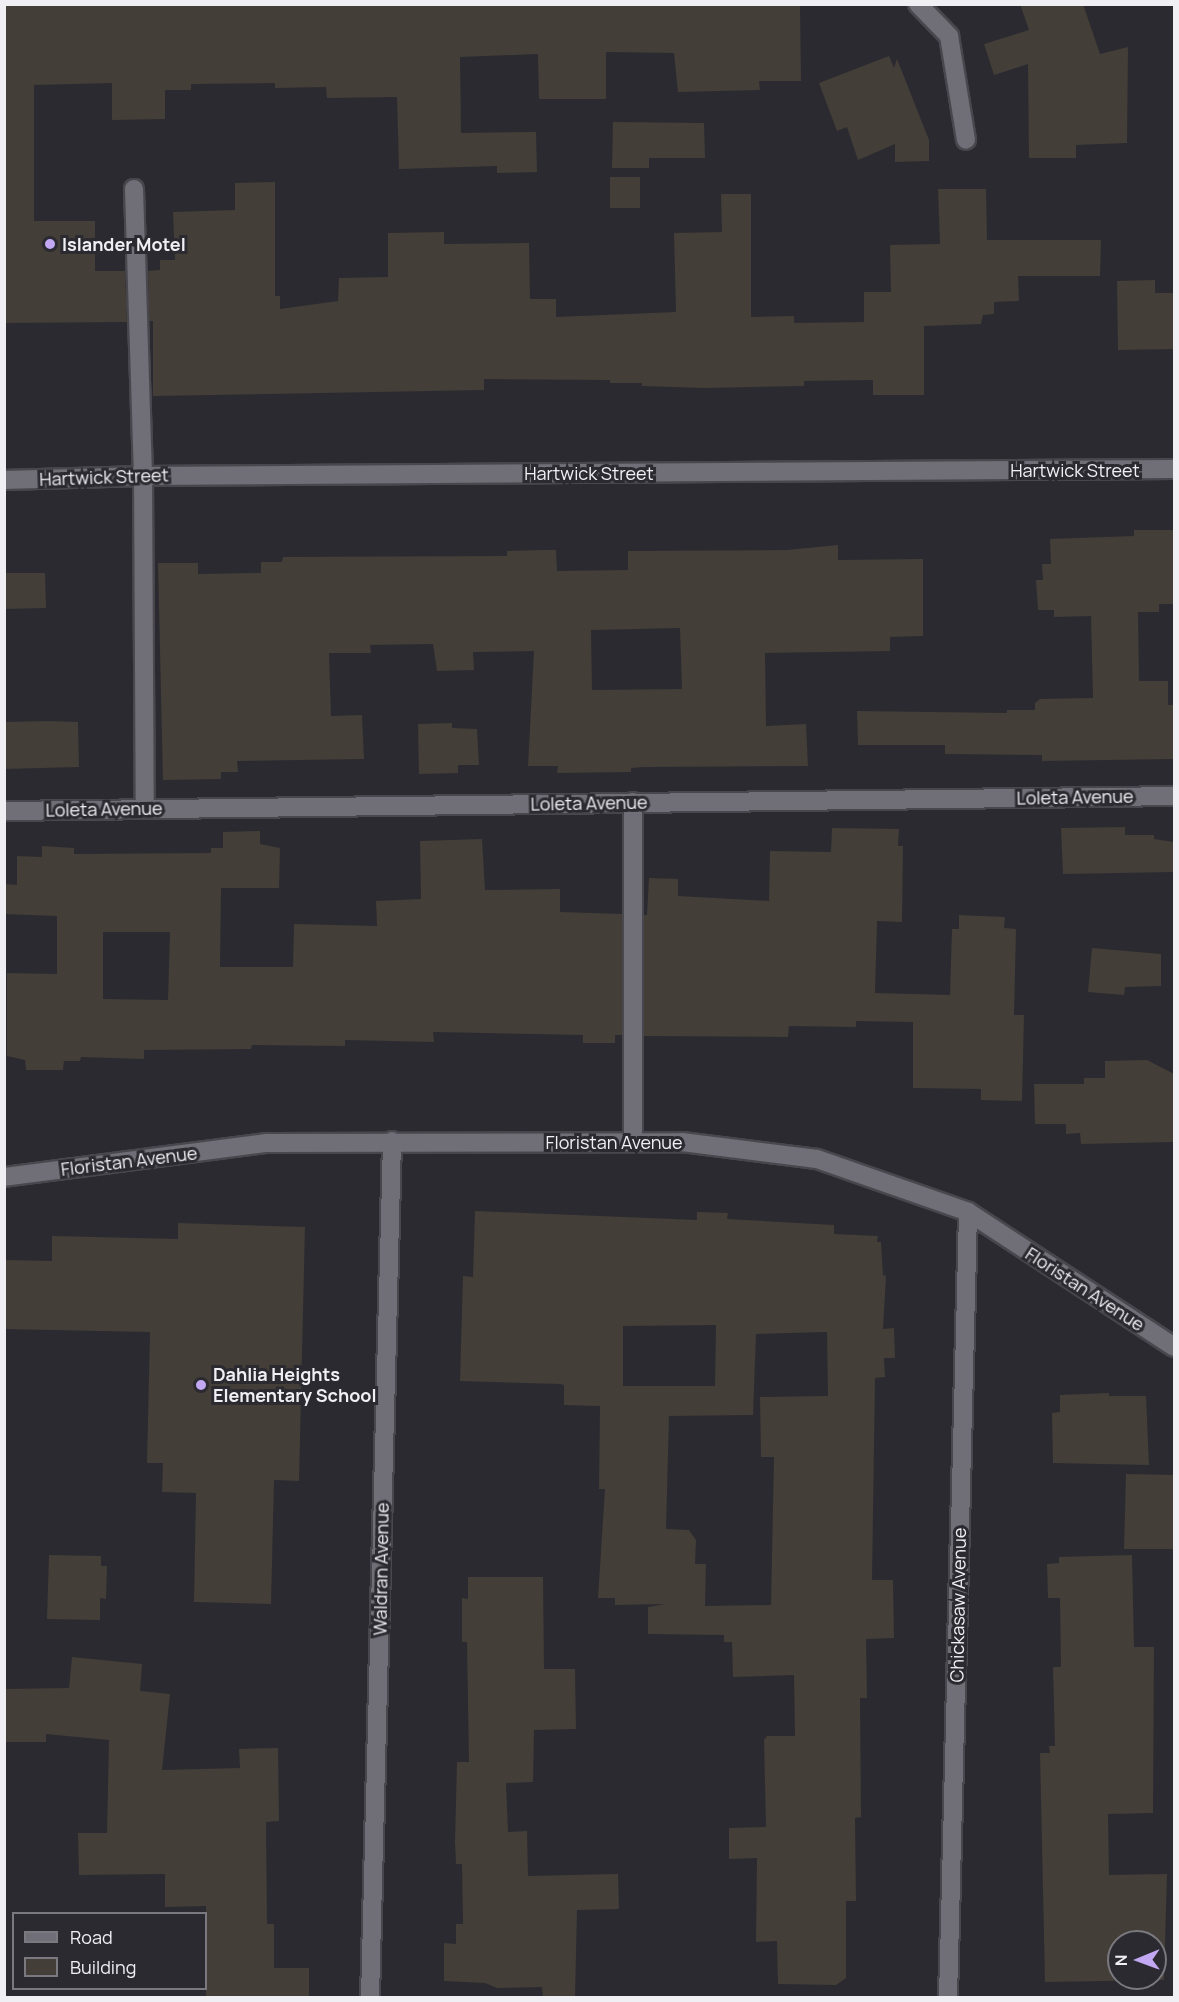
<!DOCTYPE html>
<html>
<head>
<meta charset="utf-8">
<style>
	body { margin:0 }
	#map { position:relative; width:1179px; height:2002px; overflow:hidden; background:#2b2a31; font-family:Manrope,sans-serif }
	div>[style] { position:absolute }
	.building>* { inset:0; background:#433e37 }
	.roads { filter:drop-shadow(2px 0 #49474e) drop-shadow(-2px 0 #49474e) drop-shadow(0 2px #49474e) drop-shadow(0 -2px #49474e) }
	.lane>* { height:18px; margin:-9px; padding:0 9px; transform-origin:9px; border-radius:9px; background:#706e76 }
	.street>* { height:18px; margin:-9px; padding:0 9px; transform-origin:9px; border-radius:9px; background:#706e76 }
	.dots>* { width:16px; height:16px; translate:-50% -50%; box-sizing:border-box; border:3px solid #2b2a31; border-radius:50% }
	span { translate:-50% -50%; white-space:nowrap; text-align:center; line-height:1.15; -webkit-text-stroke:6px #2b2a31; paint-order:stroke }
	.poi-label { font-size:18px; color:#f0f0f4; font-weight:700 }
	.left { translate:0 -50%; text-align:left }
	.street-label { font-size:18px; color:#f0f0f4 }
	.frame { position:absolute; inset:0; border:6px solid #f0f0f4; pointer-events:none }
	.legend { position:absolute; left:12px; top:1912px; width:195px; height:78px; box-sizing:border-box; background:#2b2a31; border:2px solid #7a797f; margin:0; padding:8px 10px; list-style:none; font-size:18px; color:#f0f0f4 }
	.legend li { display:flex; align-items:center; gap:12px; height:30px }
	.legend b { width:30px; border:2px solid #7a797f }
	.north { position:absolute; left:1107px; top:1930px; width:60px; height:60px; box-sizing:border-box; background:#2b2a31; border:2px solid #7a797f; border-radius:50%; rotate:269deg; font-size:16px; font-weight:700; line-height:24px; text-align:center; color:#f0f0f4 }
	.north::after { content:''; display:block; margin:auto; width:21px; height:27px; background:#c2a8f3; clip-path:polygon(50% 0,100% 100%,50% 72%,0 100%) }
</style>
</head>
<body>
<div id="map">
	<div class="building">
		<i style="clip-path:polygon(4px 4px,800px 4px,801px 81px,759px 81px,760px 90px,678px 92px,674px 53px,606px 52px,606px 99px,539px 99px,538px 54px,460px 57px,461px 133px,536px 132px,537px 172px,497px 173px,497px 166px,399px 169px,397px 97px,327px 98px,326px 87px,275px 88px,275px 83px,191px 84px,191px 90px,165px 90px,165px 119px,112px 120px,112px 83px,34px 85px,34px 221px,95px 221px,95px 271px,125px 271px,127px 322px,4px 323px)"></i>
		<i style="clip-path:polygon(1020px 4px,1083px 4px,1100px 54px,1128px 47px,1127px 143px,1076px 145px,1076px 158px,1029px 158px,1028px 64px,994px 75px,984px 44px,1029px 30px)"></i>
		<i style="clip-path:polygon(889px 56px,894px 68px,897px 59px,929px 140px,929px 161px,895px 162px,895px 144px,858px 160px,847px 127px,837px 131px,819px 83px)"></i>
		<i style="clip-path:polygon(613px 122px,704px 123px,705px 158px,649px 158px,649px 168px,612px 168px)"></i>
		<i style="clip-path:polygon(610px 177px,640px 177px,640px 208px,610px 208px)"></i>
		<i style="clip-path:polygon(275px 182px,275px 296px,280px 296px,280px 309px,338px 301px,339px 278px,388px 277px,388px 233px,444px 232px,444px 244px,529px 243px,530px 299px,556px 299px,556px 317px,676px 312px,674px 233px,722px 232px,721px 194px,751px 194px,751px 317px,794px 316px,794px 323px,864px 322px,864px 292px,891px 292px,890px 245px,940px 244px,938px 189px,986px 189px,987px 240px,1101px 240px,1100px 276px,1018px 276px,1019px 301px,994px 302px,994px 314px,983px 315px,981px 324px,924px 326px,924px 395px,873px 395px,873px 380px,804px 381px,804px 386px,705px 388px,642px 386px,642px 383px,610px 383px,610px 380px,484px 379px,484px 390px,153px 396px,153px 321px,149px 321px,148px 271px,160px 270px,160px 260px,175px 260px,173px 212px,235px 210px,235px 183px)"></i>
		<i style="clip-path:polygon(1155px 280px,1155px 293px,1174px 293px,1174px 349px,1118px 350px,1117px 281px)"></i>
		<i style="clip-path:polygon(1134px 530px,1174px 530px,1174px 604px,1159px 604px,1159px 612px,1138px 612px,1139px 681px,1168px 681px,1168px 705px,1174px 705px,1174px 759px,1042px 761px,1042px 755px,945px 754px,945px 745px,858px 745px,857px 711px,1007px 713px,1007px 710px,1035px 710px,1035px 703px,1040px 699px,1093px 698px,1091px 616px,1054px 617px,1054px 610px,1038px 610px,1036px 580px,1043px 580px,1042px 564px,1051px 564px,1050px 539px,1134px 536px)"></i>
		<i style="clip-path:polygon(evenodd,838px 545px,838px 560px,923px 559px,923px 636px,890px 637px,890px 651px,765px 653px,766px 726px,806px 724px,808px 766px,644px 767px,631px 768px,631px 772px,557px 773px,558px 766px,528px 766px,534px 651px,473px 652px,474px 670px,437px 671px,433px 644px,370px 645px,371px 653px,329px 653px,331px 716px,362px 715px,364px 759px,237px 761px,238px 772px,221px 772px,221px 779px,163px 780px,158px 563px,198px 563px,198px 574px,261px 573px,261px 562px,282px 562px,283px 557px,507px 556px,507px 551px,542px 550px,556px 550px,557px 571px,628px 570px,628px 551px,787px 550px,838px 545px,680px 628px,682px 689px,592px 690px,591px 630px,680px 628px)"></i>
		<i style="clip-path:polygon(4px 573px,45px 573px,46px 608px,4px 609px)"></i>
		<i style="clip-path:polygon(49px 721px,78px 722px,79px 767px,4px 769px,4px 722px)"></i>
		<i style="clip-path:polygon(452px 723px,452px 728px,477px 729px,479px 765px,458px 765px,458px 773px,419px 774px,418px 724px)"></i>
		<i style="clip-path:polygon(1125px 827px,1125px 835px,1154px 835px,1154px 839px,1174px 842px,1174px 872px,1063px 874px,1061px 828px)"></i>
		<i style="clip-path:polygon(832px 828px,899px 829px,898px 846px,903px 846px,902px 922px,877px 921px,875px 993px,950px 995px,952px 929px,959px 929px,959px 915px,1005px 917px,1004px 928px,1016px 929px,1014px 1015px,1024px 1015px,1022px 1101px,981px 1100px,981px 1089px,913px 1088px,913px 1022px,856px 1021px,856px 1027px,789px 1026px,788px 1037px,644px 1036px,644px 915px,647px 915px,649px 878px,678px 879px,678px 896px,769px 901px,770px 851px,831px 852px)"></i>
		<i style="clip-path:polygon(evenodd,260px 831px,260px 844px,280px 848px,279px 888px,221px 888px,220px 967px,293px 967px,294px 924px,377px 926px,376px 901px,421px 899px,420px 841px,482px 839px,485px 890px,560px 889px,560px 912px,622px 914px,622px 1035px,615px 1035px,615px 1043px,583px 1043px,583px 1035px,433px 1032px,434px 1042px,345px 1040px,345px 1046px,252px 1045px,251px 1049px,144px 1050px,144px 1059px,81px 1057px,80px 1061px,64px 1061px,63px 1070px,26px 1070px,25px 1060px,7px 1056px,7px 973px,57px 974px,57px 916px,4px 914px,4px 884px,17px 885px,17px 856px,42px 857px,42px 846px,74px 848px,74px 854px,211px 853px,211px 848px,223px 848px,223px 832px,260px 831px,103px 932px,170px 932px,168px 1000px,103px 999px,103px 932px)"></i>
		<i style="clip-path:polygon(1092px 948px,1161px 954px,1161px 986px,1125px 987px,1124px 995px,1088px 992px)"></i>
		<i style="clip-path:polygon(1147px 1060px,1174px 1074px,1174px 1142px,1081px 1144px,1080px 1133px,1066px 1134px,1066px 1124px,1035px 1124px,1034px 1084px,1084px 1084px,1084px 1078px,1105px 1078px,1105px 1061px)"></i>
		<i style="clip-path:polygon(evenodd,475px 1211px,697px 1220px,697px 1212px,728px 1213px,727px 1219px,834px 1225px,834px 1234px,878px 1236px,877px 1242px,881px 1242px,883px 1275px,886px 1276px,883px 1329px,894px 1328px,895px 1358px,884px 1358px,885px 1377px,875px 1378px,872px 1580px,893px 1580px,894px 1638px,866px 1639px,867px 1698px,860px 1698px,861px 1817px,855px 1818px,856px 1901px,846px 1901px,846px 1978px,836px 1985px,778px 1984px,777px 1941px,756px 1942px,757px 1858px,729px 1859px,729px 1828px,766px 1827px,764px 1740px,767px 1736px,795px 1736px,794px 1675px,733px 1677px,732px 1642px,724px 1642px,724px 1635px,648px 1634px,648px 1607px,666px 1604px,615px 1605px,615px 1598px,598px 1598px,605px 1489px,599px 1489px,600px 1406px,564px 1405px,564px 1385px,560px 1384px,460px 1381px,463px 1276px,473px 1277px,475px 1211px,716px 1325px,715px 1386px,623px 1386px,623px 1326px,716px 1325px,475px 1211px,827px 1332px,828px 1396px,760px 1397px,761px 1457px,774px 1457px,771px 1605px,705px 1606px,706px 1564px,695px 1564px,696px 1540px,689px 1530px,666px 1529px,669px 1416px,753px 1415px,756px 1334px,827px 1332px)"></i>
		<i style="clip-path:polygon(178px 1223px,305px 1227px,299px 1481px,274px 1480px,271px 1604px,194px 1602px,196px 1493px,162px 1492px,163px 1463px,147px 1463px,150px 1332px,4px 1329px,4px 1260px,52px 1261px,52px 1236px,178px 1239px)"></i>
		<i style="clip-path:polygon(1109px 1393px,1109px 1396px,1146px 1396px,1149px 1465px,1053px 1463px,1052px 1413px,1060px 1412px,1060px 1395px)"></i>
		<i style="clip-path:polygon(1126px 1474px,1174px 1475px,1174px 1549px,1124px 1549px)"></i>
		<i style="clip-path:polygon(49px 1555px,101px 1556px,101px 1566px,107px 1566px,106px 1599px,100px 1598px,100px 1620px,47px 1619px)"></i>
		<i style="clip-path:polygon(evenodd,1132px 1555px,1134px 1647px,1154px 1647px,1153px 1813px,1108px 1814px,1109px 1875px,1167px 1874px,1164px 1980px,1045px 1982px,1040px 1753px,1050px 1753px,1049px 1746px,1055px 1746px,1053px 1667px,1061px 1667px,1060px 1598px,1048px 1598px,1047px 1564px,1059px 1563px,1059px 1557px,1132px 1555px,1119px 1942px,1155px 1942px,1155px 1978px,1119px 1978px,1119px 1942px)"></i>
		<i style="clip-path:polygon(468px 1577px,543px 1577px,544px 1669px,575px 1669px,576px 1729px,534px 1730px,533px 1782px,506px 1783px,508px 1832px,527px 1831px,528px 1876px,618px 1874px,619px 1909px,577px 1910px,575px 1998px,543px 1998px,542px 1987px,497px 1988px,485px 1983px,444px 1981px,444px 1943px,456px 1944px,456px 1924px,463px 1924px,462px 1864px,456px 1864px,455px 1842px,457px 1762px,469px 1762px,467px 1642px,462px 1642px,462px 1598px,468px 1599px)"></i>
		<i style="clip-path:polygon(72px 1657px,142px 1664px,140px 1691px,170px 1694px,162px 1770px,240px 1768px,239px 1749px,278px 1748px,279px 1821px,266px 1822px,267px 1924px,274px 1924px,274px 1968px,309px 1968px,309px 1998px,206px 1998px,206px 1906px,165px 1907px,165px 1874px,79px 1875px,78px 1833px,107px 1833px,109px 1740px,46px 1734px,46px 1742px,4px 1742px,4px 1689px,69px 1688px)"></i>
	</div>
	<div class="roads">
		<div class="lane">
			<i style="left:134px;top:189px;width:287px;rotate:88.2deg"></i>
			<i style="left:143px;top:476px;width:333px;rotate:89.7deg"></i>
			<i style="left:633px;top:1142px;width:340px;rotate:-90deg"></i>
		</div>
		<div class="street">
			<i style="left:918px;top:4px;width:45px;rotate:45.9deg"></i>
			<i style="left:949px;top:36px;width:105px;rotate:80.7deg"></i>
			<i style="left:4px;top:480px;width:139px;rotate:-1.6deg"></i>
			<i style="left:143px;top:476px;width:1031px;rotate:-0.39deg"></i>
			<i style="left:4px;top:811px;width:1170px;rotate:-0.73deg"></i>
			<i style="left:4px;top:1177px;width:264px;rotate:-7.4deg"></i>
			<i style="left:266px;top:1143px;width:416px;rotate:-0.1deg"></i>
			<i style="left:682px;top:1142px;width:136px;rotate:7.2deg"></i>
			<i style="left:817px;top:1159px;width:160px;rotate:19.3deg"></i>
			<i style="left:968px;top:1212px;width:246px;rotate:33.2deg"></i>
			<i style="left:370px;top:1998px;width:857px;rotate:-88.53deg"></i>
			<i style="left:948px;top:1998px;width:786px;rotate:-88.54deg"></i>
		</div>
	</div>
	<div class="dots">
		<i style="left:50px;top:244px;background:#c2a8f3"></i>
		<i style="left:201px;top:1385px;background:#c2a8f3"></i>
	</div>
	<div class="poi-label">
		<span class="left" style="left:62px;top:244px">Islander Motel</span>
		<span class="left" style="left:213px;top:1385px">Dahlia Heights<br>Elementary School</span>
	</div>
	<div class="street-label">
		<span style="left:1075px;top:470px">Hartwick Street</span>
		<span style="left:589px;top:473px">Hartwick Street</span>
		<span style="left:104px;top:477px;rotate:-2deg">Hartwick Street</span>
		<span style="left:1075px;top:797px;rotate:-1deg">Loleta Avenue</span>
		<span style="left:589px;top:803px;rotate:-1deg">Loleta Avenue</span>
		<span style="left:104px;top:809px;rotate:-1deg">Loleta Avenue</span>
		<span style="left:614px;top:1142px">Floristan Avenue</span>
		<span style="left:129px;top:1161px;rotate:-7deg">Floristan Avenue</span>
		<span style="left:1085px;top:1289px;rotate:33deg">Floristan Avenue</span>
		<span style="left:381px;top:1569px;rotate:-89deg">Waldran Avenue</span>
		<span style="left:958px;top:1605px;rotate:-89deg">Chickasaw Avenue</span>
	</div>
	<div class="frame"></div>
	<ul class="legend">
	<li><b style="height:8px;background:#706e76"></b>Road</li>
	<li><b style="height:16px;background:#433e37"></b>Building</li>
	</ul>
	<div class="north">N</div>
</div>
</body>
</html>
